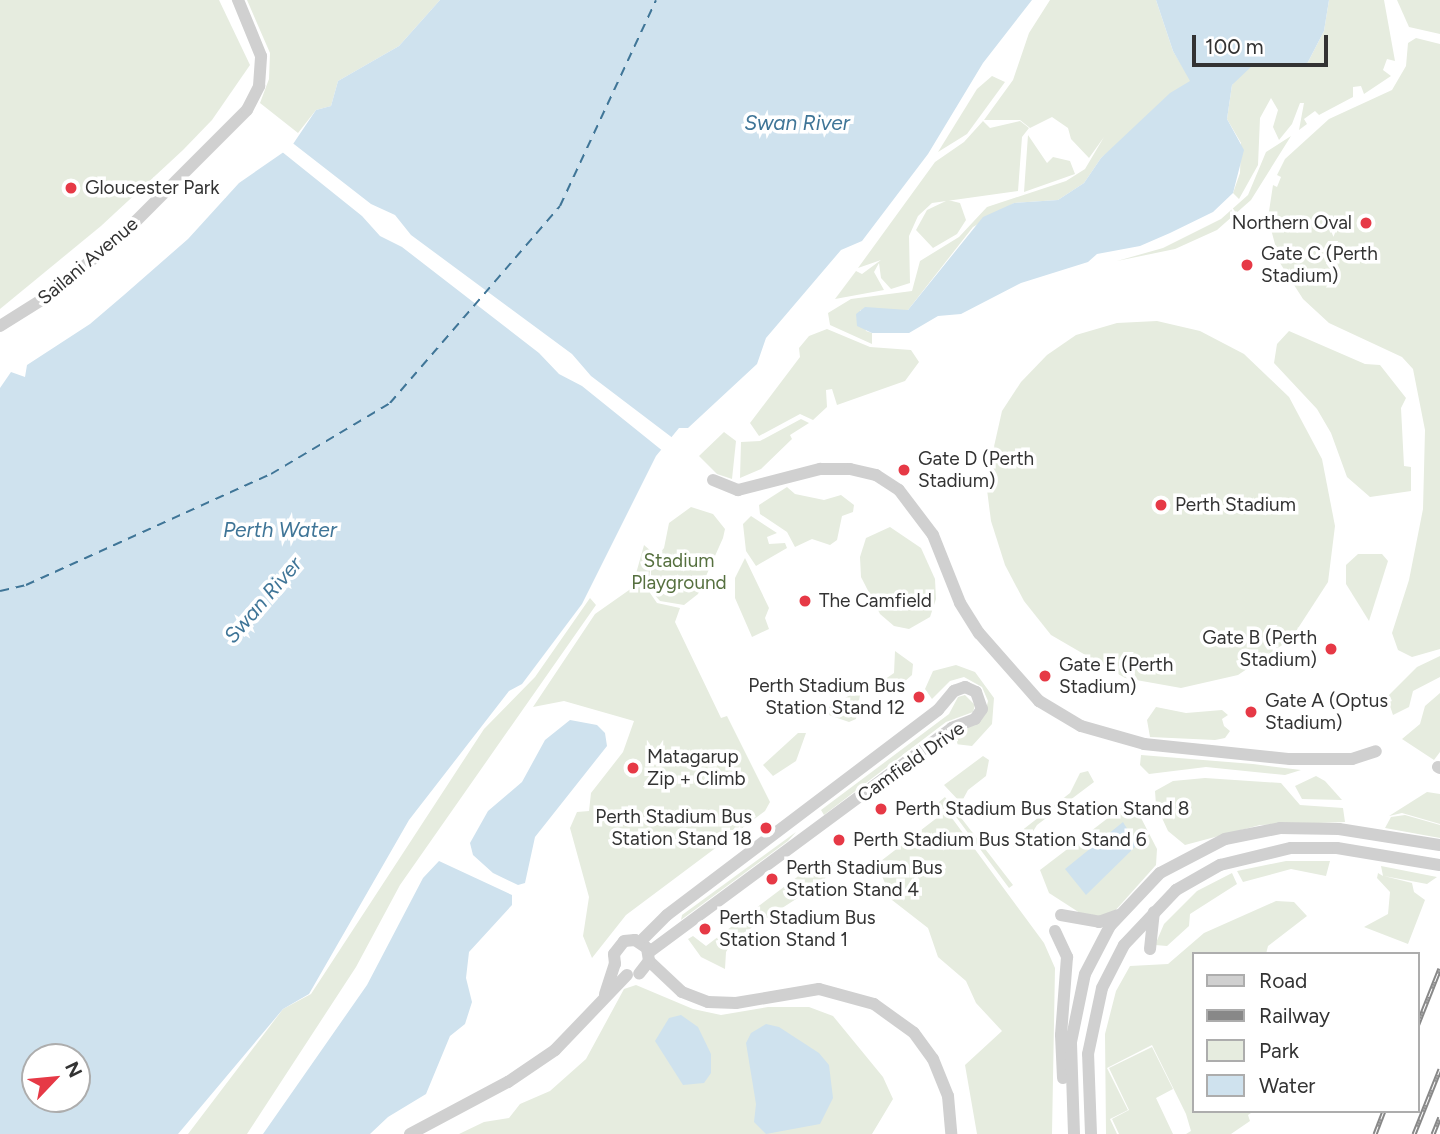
<!DOCTYPE html>
<html>
<head>
<meta charset="utf-8">
<style>
	body { margin:0 }
	#map { position:relative; width:1440px; height:1134px; overflow:hidden; background:#fff; font-family:Figtree,sans-serif }
	div>[style] { position:absolute }
	.green>* { inset:0; background:#e6ecdf }
	.water>* { inset:0; background:#cfe2ee }
	.pier>* { inset:0; background:#fff }
	.ferry>* { height:2px; margin-top:-1px; transform-origin:0; background:repeating-linear-gradient(90deg,#3f7597 0 9px,transparent 0 16px) }
	.minor>* { height:12px; margin:-6px; padding:0 6px; transform-origin:6px; border-radius:6px; background:#d0d0d0 }
	.rail>* { height:5px; margin-top:-2.5px; transform-origin:0; background:repeating-linear-gradient(90deg,#fff 0 8px,#888 0 16px); box-sizing:border-box; border-block:2px solid #888 }
	.dots>* { width:19px; height:19px; translate:-50% -50%; box-sizing:border-box; border:4px solid #fff; border-radius:50% }
	span { translate:-50% -50%; white-space:nowrap; text-align:center; line-height:1.15; -webkit-text-stroke:7px #fff; paint-order:stroke }
	.poi-label { font-size:19px; color:#333 }
	.left { translate:0 -50%; text-align:left }
	.right { translate:-100% -50%; text-align:right }
	.street-label { font-size:19px; color:#333 }
	.park-label { font-size:19px; color:#56703f }
	.water-label { font-size:21px; color:#3f7597; font-style:italic }
	.legend { position:absolute; left:1192px; top:952px; width:228px; height:161px; box-sizing:border-box; background:#fff; border:2px solid #adadad; margin:0; padding:9px 12px; list-style:none; font-size:21px; color:#333 }
	.legend li { display:flex; align-items:center; gap:14px; height:35px }
	.legend b { width:35px; border:2px solid #adadad }
	.north { position:absolute; left:21px; top:1043px; width:70px; height:70px; box-sizing:border-box; background:#fff; border:2px solid #adadad; border-radius:50%; rotate:64deg; font-size:19px; font-weight:700; line-height:28px; text-align:center; color:#333 }
	.north::after { content:''; display:block; margin:auto; width:24px; height:32px; background:#e63946; clip-path:polygon(50% 0,100% 100%,50% 72%,0 100%) }
	.scale { position:absolute; left:1192px; top:35px; width:136px; height:32px; box-sizing:border-box; border:4px solid #333; border-top:0; padding-left:9px; font-size:21px; line-height:24px; white-space:nowrap; color:#333; -webkit-text-stroke:5px #fff; paint-order:stroke }
</style>
</head>
<body>
<div id="map">
	<div class="green">
		<i style="clip-path:polygon(0 0,219px 0,250px 65px,212px 120px,183px 150px,101px 226px,0 309px)"></i>
		<i style="clip-path:polygon(247px 0,440px 0,399px 46px,338px 81px,331px 106px,316px 110px,298px 133px,260px 103px,269px 79px,270px 53px)"></i>
		<i style="clip-path:polygon(1050px 0,1156px 0,1173px 51px,1191px 81px,1101px 158px,1084px 183px,1058px 200px,1014px 203px,973px 227px,908px 310px,860px 310px,866px 331px,872px 333px,872px 344px,830px 325px,828px 313px,851px 299px,912px 291px,920px 261px,959px 237px,987px 207px,1066px 181px,1085px 169px,1104px 137px,1089px 158px,1071px 139px,1068px 128px,1052px 117px,1030px 128px,1020px 120px,984px 120px,1013px 80px,1029px 33px)"></i>
		<i style="clip-path:polygon(1329px 0,1384px 0,1395px 61px,1387px 59px,1383px 70px,1391px 76px,1364px 94px,1361px 86px,1353px 87px,1353px 97px,1319px 115px,1315px 111px,1304px 119px,1307px 124px,1299px 130px,1304px 103px,1300px 103px,1292px 124px,1279px 140px,1273px 127px,1278px 110px,1271px 98px,1260px 118px,1258px 165px,1239px 199px,1233px 193px,1240px 173px,1241px 143px,1227px 119px,1232px 85px,1245px 68px,1253px 65px,1308px 62px,1324px 31px)"></i>
		<i style="clip-path:polygon(1397px 0,1440px 0,1440px 34px,1409px 27px)"></i>
		<i style="clip-path:polygon(1416px 38px,1440px 44px,1440px 649px,1412px 657px,1398px 650px,1392px 633px,1409px 580px,1423px 509px,1425px 430px,1413px 369px,1402px 357px,1329px 323px,1303px 299px,1280px 263px,1268px 218px,1273px 185px,1277px 187px,1281px 177px,1277px 175px,1285px 159px,1329px 119px,1392px 90px,1406px 66px,1408px 43px)"></i>
		<i style="clip-path:polygon(992px 76px,1005px 82px,967px 134px,938px 152px,977px 89px)"></i>
		<i style="clip-path:polygon(983px 121px,990px 128px,1020px 121px,1029px 128px,1022px 137px,1018px 191px,932px 203px,918px 216px,909px 236px,910px 283px,891px 289px,881px 278px,879px 263px,874px 272px,884px 290px,835px 299px,856px 271px,862px 274px,881px 260px,858px 268px,935px 162px,964px 142px)"></i>
		<i style="clip-path:polygon(1028px 135px,1047px 163px,1053px 157px,1070px 161px,1075px 174px,1024px 192px)"></i>
		<i style="clip-path:polygon(1291px 136px,1251px 200px,1217px 230px,1175px 249px,1117px 261px,1163px 248px,1221px 219px,1248px 195px,1266px 152px)"></i>
		<i style="clip-path:polygon(948px 200px,960px 203px,966px 220px,957px 234px,933px 248px,916px 230px,927px 210px)"></i>
		<i style="clip-path:polygon(1157px 321px,1200px 331px,1244px 354px,1289px 397px,1322px 459px,1335px 526px,1328px 582px,1291px 639px,1238px 675px,1181px 688px,1125px 678px,1051px 635px,1024px 601px,1005px 565px,991px 521px,986px 482px,1002px 411px,1021px 382px,1047px 355px,1076px 335px,1117px 323px)"></i>
		<i style="clip-path:polygon(827px 329px,870px 347px,911px 350px,919px 362px,905px 381px,837px 405px,832px 389px,826px 390px,827px 407px,813px 420px,800px 414px,759px 436px,750px 423px,800px 357px,799px 348px,809px 336px)"></i>
		<i style="clip-path:polygon(1289px 331px,1365px 364px,1380px 365px,1406px 398px,1401px 408px,1404px 466px,1411px 467px,1411px 491px,1370px 497px,1347px 477px,1331px 433px,1317px 409px,1274px 363px,1277px 344px)"></i>
		<i style="clip-path:polygon(801px 419px,809px 423px,790px 435px,792px 439px,761px 469px,740px 478px,741px 442px,760px 441px)"></i>
		<i style="clip-path:polygon(724px 432px,736px 441px,732px 479px,717px 474px,699px 456px)"></i>
		<i style="clip-path:polygon(787px 487px,795px 494px,824px 500px,841px 495px,854px 505px,853px 512px,842px 516px,837px 540px,830px 545px,812px 539px,795px 547px,787px 532px,760px 514px,759px 505px)"></i>
		<i style="clip-path:polygon(691px 507px,713px 514px,725px 529px,723px 538px,698px 594px,684px 605px,660px 601px,651px 591px,651px 564px,664px 548px,669px 523px)"></i>
		<i style="clip-path:polygon(751px 516px,777px 533px,767px 537px,769px 544px,785px 543px,787px 548px,756px 566px,746px 551px,743px 524px)"></i>
		<i style="clip-path:polygon(890px 527px,921px 548px,935px 579px,936px 599px,930px 617px,909px 629px,894px 626px,880px 614px,861px 577px,860px 557px,866px 538px)"></i>
		<i style="clip-path:polygon(644px 545px,652px 552px,648px 590px,657px 603px,680px 608px,675px 622px,721px 718px,727px 716px,770px 802px,765px 811px,626px 915px,592px 958px,583px 936px,589px 897px,570px 828px,577px 812px,589px 811px,591px 793px,623px 752px,634px 721px,564px 701px,533px 707px,595px 614px,632px 588px)"></i>
		<i style="clip-path:polygon(1358px 554px,1382px 554px,1388px 561px,1369px 621px,1346px 584px,1346px 565px)"></i>
		<i style="clip-path:polygon(745px 558px,769px 608px,765px 618px,769px 629px,752px 637px,735px 598px,735px 578px)"></i>
		<i style="clip-path:polygon(590px 598px,596px 605px,400px 885px,356px 967px,247px 1134px,188px 1134px,283px 1009px,311px 994px,484px 729px,535px 677px)"></i>
		<i style="clip-path:polygon(895px 651px,913px 664px,912px 675px,897px 688px,871px 689px,894px 673px)"></i>
		<i style="clip-path:polygon(1440px 656px,1440px 677px,1413px 691px,1409px 707px,1393px 715px,1387px 697px,1417px 667px)"></i>
		<i style="clip-path:polygon(956px 665px,975px 672px,994px 698px,992px 724px,972px 746px,955px 744px,951px 736px,985px 714px,988px 701px,982px 687px,964px 677px,950px 681px,932px 699px,925px 689px,933px 671px)"></i>
		<i style="clip-path:polygon(861px 689px,856px 719px,849px 722px,820px 712px)"></i>
		<i style="clip-path:polygon(1440px 693px,1440px 752px,1434px 760px,1402px 739px,1420px 724px,1425px 706px)"></i>
		<i style="clip-path:polygon(965px 695px,975px 705px,973px 712px,946px 722px,824px 815px,821px 810px,949px 714px,958px 697px)"></i>
		<i style="clip-path:polygon(1156px 707px,1186px 713px,1222px 710px,1228px 715px,1222px 719px,1224px 726px,1230px 731px,1225px 738px,1215px 740px,1150px 737px,1147px 720px)"></i>
		<i style="clip-path:polygon(798px 733px,806px 733px,796px 761px,773px 776px,763px 765px)"></i>
		<i style="clip-path:polygon(1141px 755px,1253px 764px,1301px 770px,1285px 775px,1206px 767px,1149px 774px,1140px 765px)"></i>
		<i style="clip-path:polygon(983px 756px,989px 760px,986px 776px,968px 790px,961px 803px,944px 785px)"></i>
		<i style="clip-path:polygon(1088px 771px,1094px 782px,1037px 825px,1022px 849px,1013px 847px,1012px 838px,1070px 793px,1080px 773px)"></i>
		<i style="clip-path:polygon(1316px 776px,1325px 781px,1342px 800px,1302px 799px,1295px 786px)"></i>
		<i style="clip-path:polygon(1205px 778px,1281px 783px,1300px 805px,1343px 808px,1345px 822px,1260px 825px,1185px 845px,1168px 831px,1156px 805px,1155px 791px,1173px 781px)"></i>
		<i style="clip-path:polygon(1427px 792px,1440px 794px,1440px 824px,1402px 813px,1389px 816px)"></i>
		<i style="clip-path:polygon(945px 797px,1013px 885px,1009px 888px,948px 806px,946px 810px,1044px 943px,1055px 968px,1052px 1134px,977px 1134px,965px 1065px,1002px 1031px,976px 1003px,966px 981px,938px 957px,928px 928px,892px 900px,877px 864px,938px 817px,939px 802px)"></i>
		<i style="clip-path:polygon(1125px 805px,1139px 814px,1157px 849px,1156px 865px,1114px 912px,1105px 917px,1080px 913px,1049px 893px,1040px 870px)"></i>
		<i style="clip-path:polygon(1405px 815px,1440px 825px,1440px 838px,1385px 828px,1391px 817px)"></i>
		<i style="clip-path:polygon(796px 832px,788px 841px,681px 920px,682px 915px)"></i>
		<i style="clip-path:polygon(1286px 861px,1330px 861px,1326px 876px,1291px 869px,1243px 882px,1237px 871px)"></i>
		<i style="clip-path:polygon(817px 862px,832px 862px,824px 881px,734px 939px,726px 952px,725px 969px,701px 957px,688px 939px,693px 936px,706px 946px)"></i>
		<i style="clip-path:polygon(1381px 866px,1437px 877px,1427px 884px,1384px 876px,1412px 883px,1414px 892px,1425px 900px,1408px 944px,1364px 927px,1388px 914px,1390px 892px,1377px 878px,1378px 873px,1383px 876px)"></i>
		<i style="clip-path:polygon(1232px 873px,1237px 884px,1190px 914px,1189px 926px,1167px 946px,1155px 945px,1164px 924px,1197px 891px)"></i>
		<i style="clip-path:polygon(1276px 901px,1294px 902px,1307px 916px,1268px 946px,1266px 954px,1193px 954px,1193px 1111px,1254px 1111px,1248px 1115px,1250px 1121px,1231px 1134px,1186px 1134px,1191px 1131px,1186px 1114px,1152px 1045px,1107px 1068px,1128px 1110px,1110px 1119px,1117px 1134px,1106px 1134px,1105px 1034px,1116px 991px,1130px 966px,1168px 964px,1204px 933px)"></i>
		<i style="clip-path:polygon(636px 985px,693px 1009px,721px 1015px,768px 1007px,809px 1007px,833px 1016px,883px 1077px,893px 1099px,872px 1134px,459px 1134px,484px 1122px,509px 1118px,520px 1104px,550px 1091px,586px 1059px,624px 989px)"></i>
		<i style="clip-path:polygon(1152px 1047px,1173px 1089px,1156px 1098px,1173px 1134px,1119px 1134px,1112px 1119px,1129px 1110px,1109px 1068px)"></i>
	</div>
	<div class="water">
		<i style="clip-path:polygon(evenodd,440px 0,1032px 0,983px 63px,928px 154px,862px 241px,841px 250px,766px 338px,757px 364px,688px 428px,679px 428px,656px 456px,582px 604px,522px 684px,509px 691px,409px 820px,309px 994px,283px 1009px,178px 1134px,0 1134px,0 388px,11px 372px,25px 377px,27px 365px,90px 324px,124px 295px,188px 239px,239px 183px,291px 147px,316px 110px,331px 106px,338px 81px,399px 46px,440px 0,35px 1057px,77px 1057px,77px 1099px,35px 1099px,35px 1057px)"></i>
		<i style="clip-path:polygon(1156px 0,1329px 0,1324px 31px,1308px 62px,1299px 67px,1253px 65px,1232px 85px,1227px 119px,1244px 150px,1233px 193px,1213px 212px,1170px 233px,1140px 246px,1097px 254px,1088px 262px,1021px 283px,961px 314px,938px 316px,909px 333px,872px 333px,857px 326px,856px 314px,865px 307px,908px 310px,983px 217px,1014px 203px,1058px 200px,1084px 183px,1101px 158px,1170px 93px,1190px 81px,1173px 51px)"></i>
		<i style="clip-path:polygon(570px 720px,597px 725px,605px 733px,607px 746px,535px 837px,525px 883px,518px 885px,493px 873px,473px 855px,470px 843px,488px 811px,522px 782px,545px 740px)"></i>
		<i style="clip-path:polygon(1123px 822px,1137px 845px,1086px 895px,1065px 869px)"></i>
		<i style="clip-path:polygon(439px 861px,512px 895px,512px 905px,469px 952px,466px 978px,472px 1002px,465px 1024px,450px 1036px,426px 1094px,388px 1117px,370px 1134px,263px 1134px,367px 985px,423px 878px)"></i>
		<i style="clip-path:polygon(681px 1015px,698px 1027px,711px 1054px,711px 1073px,704px 1083px,683px 1085px,655px 1041px,669px 1018px)"></i>
		<i style="clip-path:polygon(766px 1024px,779px 1027px,819px 1053px,829px 1065px,833px 1098px,820px 1124px,766px 1134px,754px 1122px,756px 1104px,746px 1043px,751px 1033px)"></i>
	</div>
	<div class="pier">
		<i style="clip-path:polygon(290px 141px,371px 204px,395px 215px,411px 235px,572px 354px,591px 376px,674px 439px,664px 452px,582px 386px,559px 374px,539px 353px,402px 247px,380px 236px,362px 216px,281px 151px)"></i>
	</div>
	<div class="ferry">
		<i style="left:0;top:591px;width:27px;rotate:-13deg"></i>
		<i style="left:26px;top:585px;width:269px;rotate:-24.4deg"></i>
		<i style="left:271px;top:474px;width:139px;rotate:-30.8deg"></i>
		<i style="left:390px;top:403px;width:260px;rotate:-49.2deg"></i>
		<i style="left:560px;top:206px;width:227px;rotate:-65deg"></i>
	</div>
	<div class="minor">
		<i style="left:0;top:326px;width:60px;rotate:-32.1deg"></i>
		<i style="left:51px;top:294px;width:98px;rotate:-40deg"></i>
		<i style="left:126px;top:231px;width:171px;rotate:-45deg"></i>
		<i style="left:247px;top:110px;width:27px;rotate:-63deg"></i>
		<i style="left:259px;top:86px;width:30px;rotate:-86deg"></i>
		<i style="left:261px;top:56px;width:61px;rotate:-112.3deg"></i>
		<i style="left:713px;top:480px;width:27px;rotate:22deg"></i>
		<i style="left:738px;top:490px;width:85px;rotate:-14.4deg"></i>
		<i style="left:820px;top:469px;width:30px"></i>
		<i style="left:850px;top:469px;width:27px;rotate:13deg"></i>
		<i style="left:876px;top:475px;width:27px;rotate:33deg"></i>
		<i style="left:899px;top:490px;width:56px;rotate:52.9deg"></i>
		<i style="left:933px;top:535px;width:73px;rotate:68.3deg"></i>
		<i style="left:960px;top:603px;width:36px;rotate:58deg"></i>
		<i style="left:979px;top:633px;width:91px;rotate:48.6deg"></i>
		<i style="left:1039px;top:701px;width:49px;rotate:30.8deg"></i>
		<i style="left:1081px;top:726px;width:66px;rotate:15.9deg"></i>
		<i style="left:1144px;top:744px;width:147px;rotate:5.9deg"></i>
		<i style="left:1290px;top:759px;width:62px"></i>
		<i style="left:1352px;top:759px;width:25px;rotate:-18deg"></i>
		<i style="left:1438px;top:767px;width:2px;rotate:27deg"></i>
		<i style="left:1061px;top:915px;width:39px;rotate:10deg"></i>
		<i style="left:1099px;top:922px;width:20px;rotate:-20deg"></i>
		<i style="left:1055px;top:931px;width:29px;rotate:65deg"></i>
		<i style="left:1067px;top:957px;width:78px;rotate:94.4deg"></i>
		<i style="left:1061px;top:1035px;width:43px;rotate:87.3deg"></i>
		<i style="left:640px;top:942px;width:38px;rotate:-45deg"></i>
		<i style="left:667px;top:915px;width:340px;rotate:-37.1deg"></i>
		<i style="left:938px;top:710px;width:25px;rotate:-50deg"></i>
		<i style="left:954px;top:691px;width:12px;rotate:-20deg"></i>
		<i style="left:965px;top:687px;width:12px;rotate:24deg"></i>
		<i style="left:976px;top:692px;width:18px;rotate:71deg"></i>
		<i style="left:982px;top:709px;width:12px;rotate:125deg"></i>
		<i style="left:975px;top:719px;width:25px;rotate:159deg"></i>
		<i style="left:952px;top:728px;width:377px;rotate:143.5deg"></i>
		<i style="left:1150px;top:949px;width:37px;rotate:-84deg"></i>
		<i style="left:649px;top:961px;width:45px;rotate:43.2deg"></i>
		<i style="left:682px;top:992px;width:28px;rotate:21deg"></i>
		<i style="left:708px;top:1002px;width:28px;rotate:2deg"></i>
		<i style="left:736px;top:1003px;width:84px;rotate:-9.6deg"></i>
		<i style="left:819px;top:989px;width:57px;rotate:15.3deg"></i>
		<i style="left:874px;top:1004px;width:49px;rotate:35.9deg"></i>
		<i style="left:914px;top:1033px;width:32px;rotate:54deg"></i>
		<i style="left:933px;top:1059px;width:40px;rotate:68deg"></i>
		<i style="left:948px;top:1096px;width:38px;rotate:85deg"></i>
		<i style="left:605px;top:994px;width:32px;rotate:-72deg"></i>
		<i style="left:615px;top:964px;width:10px;rotate:-96deg"></i>
		<i style="left:614px;top:954px;width:16px;rotate:-52deg"></i>
		<i style="left:624px;top:941px;width:11px;rotate:-5deg"></i>
		<i style="left:635px;top:940px;width:14px;rotate:34deg"></i>
		<i style="left:647px;top:948px;width:13px;rotate:81deg"></i>
		<i style="left:649px;top:961px;width:16px;rotate:128deg"></i>
		<i style="left:410px;top:1134px;width:111px;rotate:-28deg"></i>
		<i style="left:508px;top:1082px;width:57px;rotate:-34.2deg"></i>
		<i style="left:555px;top:1050px;width:104px;rotate:-46.2deg"></i>
		<i style="left:1074px;top:1134px;width:92px;rotate:-91.9deg"></i>
		<i style="left:1071px;top:1042px;width:69px;rotate:-78.4deg"></i>
		<i style="left:1085px;top:974px;width:54px;rotate:-62.5deg"></i>
		<i style="left:1110px;top:926px;width:73px;rotate:-46.7deg"></i>
		<i style="left:1160px;top:873px;width:73px;rotate:-27.6deg"></i>
		<i style="left:1225px;top:839px;width:56px;rotate:-11.3deg"></i>
		<i style="left:1280px;top:828px;width:59px;rotate:1deg"></i>
		<i style="left:1339px;top:829px;width:102px;rotate:9deg"></i>
		<i style="left:1091px;top:1134px;width:80px;rotate:-92.1deg"></i>
		<i style="left:1088px;top:1054px;width:67px;rotate:-78deg"></i>
		<i style="left:1102px;top:988px;width:48px;rotate:-62.9deg"></i>
		<i style="left:1124px;top:945px;width:76px;rotate:-46.6deg"></i>
		<i style="left:1176px;top:890px;width:51px;rotate:-29.6deg"></i>
		<i style="left:1220px;top:865px;width:73px;rotate:-13.5deg"></i>
		<i style="left:1291px;top:848px;width:46px"></i>
		<i style="left:1337px;top:848px;width:104px;rotate:9.4deg"></i>
	</div>
	<div class="rail">
		<i style="left:1417px;top:1026px;width:62px;rotate:-68.4deg"></i>
		<i style="left:1375px;top:1134px;width:25px;rotate:-69deg"></i>
		<i style="left:1414px;top:1134px;width:70px;rotate:-68.2deg"></i>
		<i style="left:1433px;top:1134px;width:18px;rotate:-68deg"></i>
	</div>
	<div class="dots">
		<i style="left:71px;top:188px;background:#e63946"></i>
		<i style="left:1366px;top:223px;background:#e63946"></i>
		<i style="left:1247px;top:265px;background:#e63946"></i>
		<i style="left:904px;top:470px;background:#e63946"></i>
		<i style="left:1161px;top:505px;background:#e63946"></i>
		<i style="left:805px;top:601px;background:#e63946"></i>
		<i style="left:1331px;top:649px;background:#e63946"></i>
		<i style="left:1045px;top:676px;background:#e63946"></i>
		<i style="left:919px;top:697px;background:#e63946"></i>
		<i style="left:1251px;top:712px;background:#e63946"></i>
		<i style="left:633px;top:768px;background:#e63946"></i>
		<i style="left:881px;top:809px;background:#e63946"></i>
		<i style="left:766px;top:828px;background:#e63946"></i>
		<i style="left:839px;top:840px;background:#e63946"></i>
		<i style="left:772px;top:879px;background:#e63946"></i>
		<i style="left:705px;top:929px;background:#e63946"></i>
	</div>
	<div class="poi-label">
		<span class="left" style="left:85px;top:188px">Gloucester Park</span>
		<span class="right" style="left:1352px;top:223px">Northern Oval</span>
		<span class="left" style="left:1261px;top:265px">Gate C (Perth<br>Stadium)</span>
		<span class="left" style="left:918px;top:470px">Gate D (Perth<br>Stadium)</span>
		<span class="left" style="left:1175px;top:505px">Perth Stadium</span>
		<span class="left" style="left:819px;top:601px">The Camfield</span>
		<span class="right" style="left:1317px;top:649px">Gate B (Perth<br>Stadium)</span>
		<span class="left" style="left:1059px;top:676px">Gate E (Perth<br>Stadium)</span>
		<span class="right" style="left:905px;top:697px">Perth Stadium Bus<br>Station Stand 12</span>
		<span class="left" style="left:1265px;top:712px">Gate A (Optus<br>Stadium)</span>
		<span class="left" style="left:647px;top:768px">Matagarup<br>Zip + Climb</span>
		<span class="left" style="left:895px;top:809px">Perth Stadium Bus Station Stand 8</span>
		<span class="right" style="left:752px;top:828px">Perth Stadium Bus<br>Station Stand 18</span>
		<span class="left" style="left:853px;top:840px">Perth Stadium Bus Station Stand 6</span>
		<span class="left" style="left:786px;top:879px">Perth Stadium Bus<br>Station Stand 4</span>
		<span class="left" style="left:719px;top:929px">Perth Stadium Bus<br>Station Stand 1</span>
	</div>
	<div class="street-label">
		<span style="left:88px;top:261px;rotate:-40deg">Sailani Avenue</span>
		<span style="left:911px;top:762px;rotate:-35deg">Camfield Drive</span>
	</div>
	<div class="park-label">
		<span style="left:679px;top:572px">Stadium<br>Playground</span>
	</div>
	<div class="water-label">
		<span style="left:797px;top:123px">Swan River</span>
		<span style="left:280px;top:530px">Perth Water</span>
		<span style="left:263px;top:600px;rotate:-49deg">Swan River</span>
	</div>
	<ul class="legend">
	<li><b style="height:9px;background:#d0d0d0"></b>Road</li>
	<li><b style="height:9px;background:#888"></b>Railway</li>
	<li><b style="height:19px;background:#e6ecdf"></b>Park</li>
	<li><b style="height:19px;background:#cfe2ee"></b>Water</li>
	</ul>
	<div class="north">N</div>
	<div class="scale">100 m</div>
</div>
</body>
</html>
